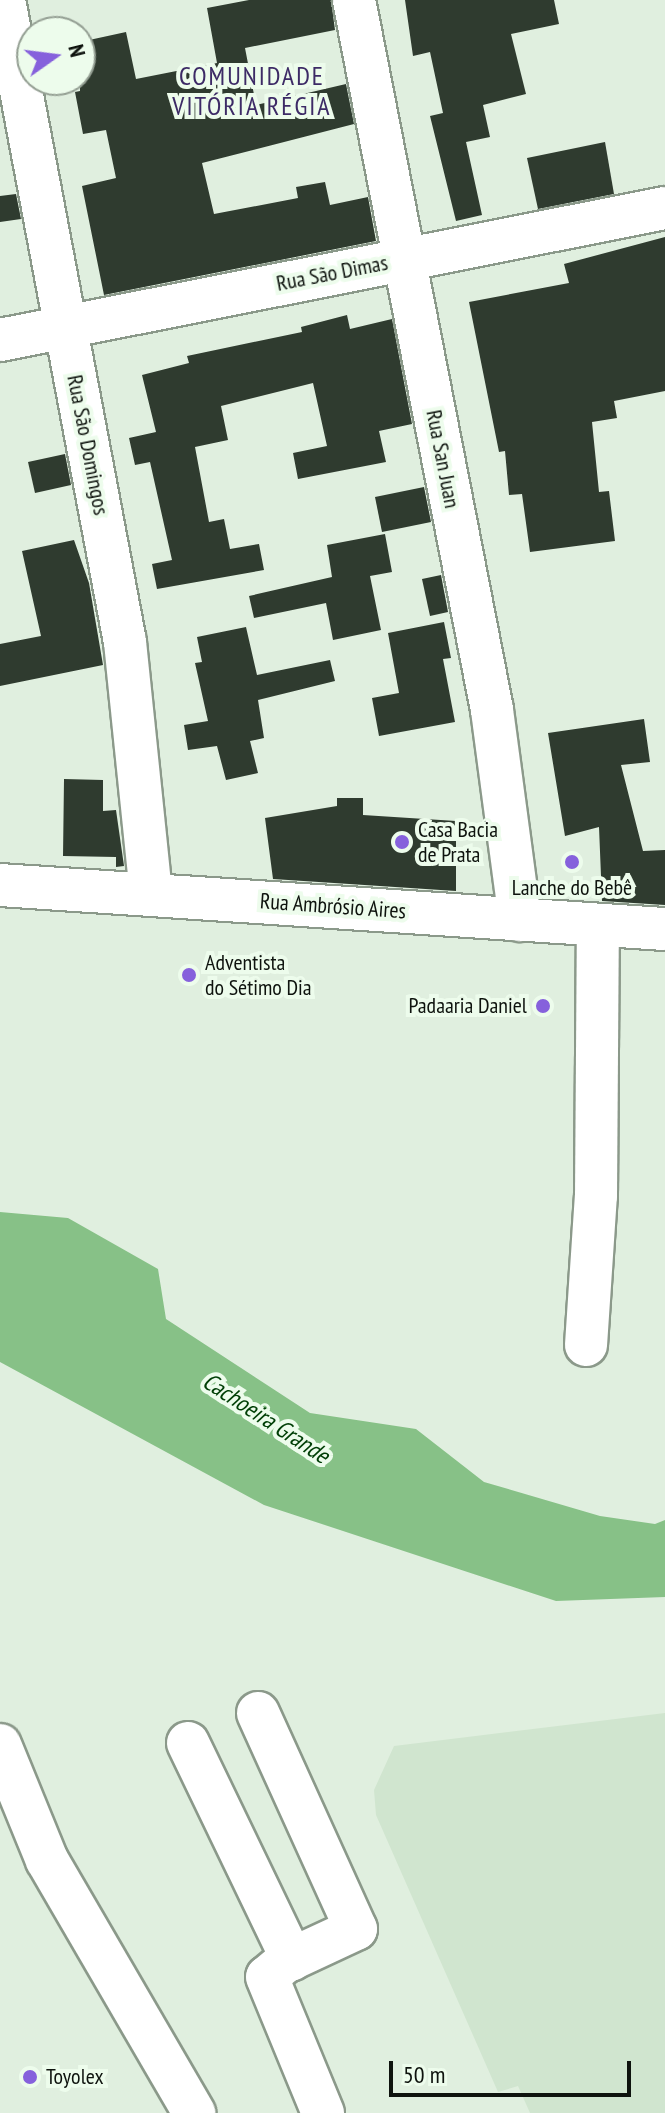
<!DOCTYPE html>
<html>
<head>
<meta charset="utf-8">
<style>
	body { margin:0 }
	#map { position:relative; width:665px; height:2113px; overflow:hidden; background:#e0efdf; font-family:"PT Sans Narrow",sans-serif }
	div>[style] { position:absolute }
	.built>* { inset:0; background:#d0e5cf }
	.water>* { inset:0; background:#87c187 }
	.building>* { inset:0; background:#2f3b2f }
	.roads { filter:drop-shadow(2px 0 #8b998a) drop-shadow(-2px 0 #8b998a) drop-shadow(0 2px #8b998a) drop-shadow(0 -2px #8b998a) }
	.minor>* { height:42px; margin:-21px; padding:0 21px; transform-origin:21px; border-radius:21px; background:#fff }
	.dots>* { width:22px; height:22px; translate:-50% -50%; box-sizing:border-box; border:4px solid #edfcec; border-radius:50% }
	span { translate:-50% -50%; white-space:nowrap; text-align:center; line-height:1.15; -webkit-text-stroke:8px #edfcec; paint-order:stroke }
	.street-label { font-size:22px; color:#0e130e }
	.poi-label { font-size:22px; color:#0e130e }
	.left { translate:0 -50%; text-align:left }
	.right { translate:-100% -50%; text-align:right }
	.water-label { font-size:24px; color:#003f06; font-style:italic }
	.quarter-label { font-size:26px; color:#3d2b66; letter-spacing:2px }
	.north { position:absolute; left:16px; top:16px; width:80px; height:80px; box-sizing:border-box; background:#edfcec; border:2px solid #949f93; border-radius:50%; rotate:76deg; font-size:22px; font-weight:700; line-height:32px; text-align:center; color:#0e130e }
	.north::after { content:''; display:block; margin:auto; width:28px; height:36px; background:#8661dc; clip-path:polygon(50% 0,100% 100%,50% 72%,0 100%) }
	.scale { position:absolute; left:389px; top:2061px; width:242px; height:36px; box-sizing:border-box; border:4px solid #0e130e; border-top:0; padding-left:10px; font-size:24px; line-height:28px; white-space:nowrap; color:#0e130e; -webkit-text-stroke:6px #edfcec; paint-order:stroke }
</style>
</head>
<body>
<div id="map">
	<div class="built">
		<i style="clip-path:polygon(665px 1713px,665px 2113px,530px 2113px,518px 2086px,498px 2092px,376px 1815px,374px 1790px,394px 1746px)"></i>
	</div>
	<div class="water">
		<i style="clip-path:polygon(0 1212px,68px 1218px,158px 1269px,166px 1319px,310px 1413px,416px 1429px,484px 1482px,600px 1516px,655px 1524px,665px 1520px,665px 1597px,556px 1601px,264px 1505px,0 1362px)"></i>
	</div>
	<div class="building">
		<i style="clip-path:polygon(249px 0,331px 0,335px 30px,245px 48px,256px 105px,346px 84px,354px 124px,202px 163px,214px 214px,298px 198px,296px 187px,325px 182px,330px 205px,368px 197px,376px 241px,104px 295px,82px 186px,116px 178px,106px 130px,83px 134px,75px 92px,80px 91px,80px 42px,126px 32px,136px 79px,217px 63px,207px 8px)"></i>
		<i style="clip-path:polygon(405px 0,554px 0,559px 24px,511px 34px,526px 94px,483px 105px,490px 137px,466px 142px,482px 215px,456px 221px,430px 116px,443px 113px,430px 52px,413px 56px)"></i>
		<i style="clip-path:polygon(605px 142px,614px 194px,538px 209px,527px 158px)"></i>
		<i style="clip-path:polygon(16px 194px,21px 219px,0 222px,0 196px)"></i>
		<i style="clip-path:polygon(665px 237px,665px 391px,614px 401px,617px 418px,592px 422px,599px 492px,609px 491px,615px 541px,530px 552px,522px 494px,509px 495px,505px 451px,499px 452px,469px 302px,569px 283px,564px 264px)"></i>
		<i style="clip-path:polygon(347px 315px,350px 329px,392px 319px,412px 424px,379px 431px,386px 462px,298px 479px,293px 453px,327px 446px,313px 383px,221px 406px,228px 440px,195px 447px,209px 522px,224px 519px,230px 549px,259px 544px,264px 570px,157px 589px,152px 564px,172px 560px,150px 462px,135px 465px,129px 438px,156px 432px,142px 375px,189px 363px,187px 356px,302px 332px,301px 327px)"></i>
		<i style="clip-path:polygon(65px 454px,71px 485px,35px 493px,28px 462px)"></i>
		<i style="clip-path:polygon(424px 487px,431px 522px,382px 532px,375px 497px)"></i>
		<i style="clip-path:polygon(385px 534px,392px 572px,370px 576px,381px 630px,333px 640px,326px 603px,254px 618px,249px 596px,332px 577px,327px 545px)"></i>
		<i style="clip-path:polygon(74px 540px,89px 583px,103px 665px,0 686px,0 644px,41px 636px,22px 551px)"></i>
		<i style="clip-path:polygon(441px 575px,448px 612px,430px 616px,422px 579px)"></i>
		<i style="clip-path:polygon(444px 622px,451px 658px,443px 659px,455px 722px,379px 736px,372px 698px,399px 693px,388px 633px)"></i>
		<i style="clip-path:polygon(246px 627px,257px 675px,330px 660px,335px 681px,258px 700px,264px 738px,250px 741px,258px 773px,226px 780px,217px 746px,188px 750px,184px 725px,208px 721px,195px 663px,202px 662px,197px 637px)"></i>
		<i style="clip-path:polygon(644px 719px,650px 762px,621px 765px,643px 851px,665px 850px,665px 905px,602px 901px,599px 827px,565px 836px,548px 733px)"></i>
		<i style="clip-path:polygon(64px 779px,103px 780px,103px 811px,116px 810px,124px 866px,116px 867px,116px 857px,63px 856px)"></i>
		<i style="clip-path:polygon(337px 798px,363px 798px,363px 815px,456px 821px,456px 891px,273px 879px,265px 818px,337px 806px)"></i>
	</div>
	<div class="roads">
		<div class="minor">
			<i style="left:4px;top:0;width:653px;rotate:79.33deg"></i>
			<i style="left:125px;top:642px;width:252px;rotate:84.1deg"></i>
			<i style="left:354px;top:0;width:723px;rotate:79deg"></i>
			<i style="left:492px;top:710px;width:212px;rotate:82.4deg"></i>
			<i style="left:0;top:340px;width:678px;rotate:-11.23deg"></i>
			<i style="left:0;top:885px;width:666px;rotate:3.79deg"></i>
			<i style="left:586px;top:1345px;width:149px;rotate:-86.2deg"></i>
			<i style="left:596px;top:1196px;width:271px;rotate:-89.6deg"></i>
			<i style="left:258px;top:1713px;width:237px;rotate:65.6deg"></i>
			<i style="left:356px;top:1929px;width:78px;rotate:155.1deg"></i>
			<i style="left:285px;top:1962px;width:23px;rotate:140deg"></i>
			<i style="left:267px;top:1977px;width:147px;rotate:67.6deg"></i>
			<i style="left:188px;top:1743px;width:240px;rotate:64.3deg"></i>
			<i style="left:0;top:1745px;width:124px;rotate:67.8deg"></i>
			<i style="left:47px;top:1860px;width:293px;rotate:59.8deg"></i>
		</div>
	</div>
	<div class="dots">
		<i style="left:402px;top:842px;background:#8661dc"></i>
		<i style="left:572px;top:862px;background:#8661dc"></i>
		<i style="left:189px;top:975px;background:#8661dc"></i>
		<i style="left:543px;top:1006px;background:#8661dc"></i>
		<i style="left:30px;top:2077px;background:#8661dc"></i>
	</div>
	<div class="street-label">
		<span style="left:332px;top:273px;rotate:-11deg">Rua São Dimas</span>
		<span style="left:88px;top:445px;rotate:79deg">Rua São Domingos</span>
		<span style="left:443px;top:459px;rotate:79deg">Rua San Juan</span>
		<span style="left:333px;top:906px;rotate:4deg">Rua Ambrósio Aires</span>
	</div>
	<div class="poi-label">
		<span class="left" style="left:418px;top:842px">Casa Bacia<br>de Prata</span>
		<span style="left:572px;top:888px">Lanche do Bebê</span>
		<span class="left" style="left:205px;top:975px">Adventista<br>do Sétimo Dia</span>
		<span class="right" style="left:527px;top:1006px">Padaaria Daniel</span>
		<span class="left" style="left:46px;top:2077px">Toyolex</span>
	</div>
	<div class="water-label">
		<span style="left:266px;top:1418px;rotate:33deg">Cachoeira Grande</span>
	</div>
	<div class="quarter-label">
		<span style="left:252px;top:91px">COMUNIDADE<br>VITÓRIA RÉGIA</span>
	</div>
	<div class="north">N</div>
	<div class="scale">50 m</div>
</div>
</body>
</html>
